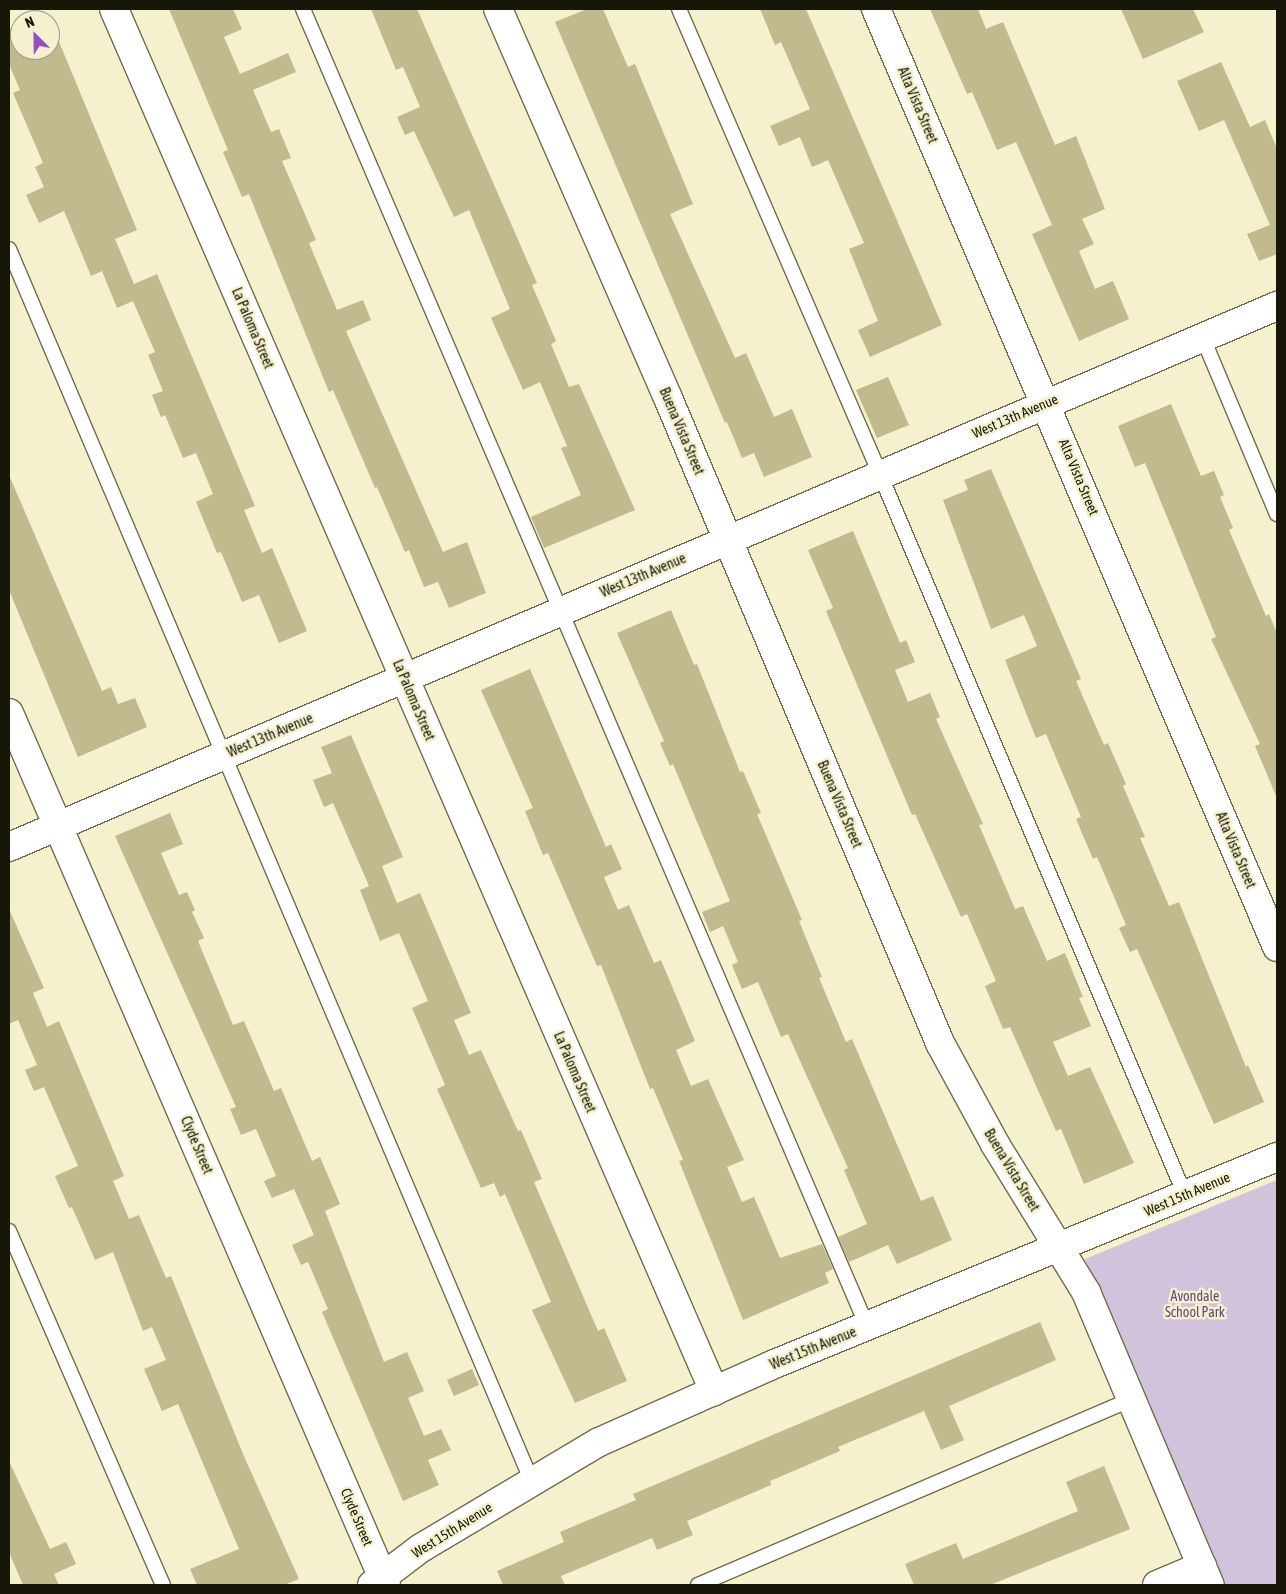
<!DOCTYPE html>
<html>
<head>
<meta charset="utf-8">
<style>
	body { margin:0 }
	#map { position:relative; width:1286px; height:1594px; overflow:hidden; background:#f5f0cd; font-family:"Asap Condensed",sans-serif }
	div>[style] { position:absolute }
	.green>* { inset:0; background:#d0c3db }
	.building>* { inset:0; background:#c0ba8e }
	.roads { filter:drop-shadow(1px 0 #716c4d) drop-shadow(-1px 0 #716c4d) drop-shadow(0 1px #716c4d) drop-shadow(0 -1px #716c4d) }
	.lane>* { height:14px; margin:-7px; padding:0 7px; transform-origin:7px; border-radius:7px; background:#fff }
	.street>* { height:28px; margin:-14px; padding:0 14px; transform-origin:14px; border-radius:14px; background:#fff }
	.secondary>* { height:28px; margin:-14px; padding:0 14px; transform-origin:14px; border-radius:14px; background:#fff }
	span { translate:-50% -50%; white-space:nowrap; text-align:center; line-height:1.15; -webkit-text-stroke:5px #f5f0cd; paint-order:stroke }
	.street-label { font-size:14px; color:#171609 }
	.park-label { font-size:14px; color:#67487c }
	.frame { position:absolute; inset:0; border:10px solid #171609; pointer-events:none }
	.north { position:absolute; left:10px; top:10px; width:50px; height:50px; box-sizing:border-box; background:#f5f0cd; border:1px solid #9c997f; border-radius:50%; rotate:337deg; font-size:14px; font-weight:700; line-height:20px; text-align:center; color:#171609 }
	.north::after { content:''; display:block; margin:auto; width:18px; height:22px; background:#964fc2; clip-path:polygon(50% 0,100% 100%,50% 72%,0 100%) }
</style>
</head>
<body>
<div id="map">
	<div class="green">
		<i style="clip-path:polygon(1277px 1180px,1277px 1585px,1225px 1585px,1085px 1259px)"></i>
	</div>
	<div class="building">
		<i style="clip-path:polygon(169px 9px,233px 9px,242px 29px,224px 37px,240px 74px,288px 53px,296px 72px,253px 90px,271px 132px,279px 129px,291px 158px,282px 161px,316px 240px,309px 243px,337px 310px,363px 300px,371px 320px,346px 331px,443px 552px,467px 542px,486px 593px,449px 608px,438px 582px,424px 587px,409px 550px,405px 552px,377px 487px,375px 488px,333px 390px,329px 392px,249px 194px,242px 197px,223px 152px,228px 150px)"></i>
		<i style="clip-path:polygon(371px 9px,417px 9px,537px 283px,532px 285px,556px 341px,551px 344px,569px 387px,579px 384px,635px 510px,544px 548px,531px 517px,581px 495px,561px 448px,567px 446px,540px 382px,523px 390px,491px 318px,510px 309px,469px 210px,454px 217px,414px 131px,405px 135px,397px 117px,420px 107px,403px 67px,396px 70px)"></i>
		<i style="clip-path:polygon(587px 9px,603px 9px,628px 67px,635px 64px,666px 139px,693px 204px,670px 214px,735px 358px,746px 353px,774px 417px,792px 409px,812px 457px,764px 477px,754px 453px,742px 458px,727px 422px,725px 423px,555px 22px)"></i>
		<i style="clip-path:polygon(760px 9px,806px 9px,942px 325px,870px 357px,858px 330px,878px 321px,849px 249px,864px 243px,828px 160px,812px 167px,800px 137px,779px 146px,770px 126px,810px 109px,781px 42px,775px 45px)"></i>
		<i style="clip-path:polygon(930px 9px,978px 9px,986px 29px,1003px 22px,1055px 145px,1076px 136px,1105px 209px,1082px 219px,1094px 244px,1079px 251px,1095px 289px,1113px 281px,1129px 319px,1079px 341px,1032px 234px,1052px 225px,1016px 142px,997px 150px,972px 92px,967px 94px)"></i>
		<i style="clip-path:polygon(1121px 9px,1193px 9px,1204px 32px,1143px 59px)"></i>
		<i style="clip-path:polygon(47px 13px,50px 20px,29px 20px)"></i>
		<i style="clip-path:polygon(50px 20px,137px 230px,115px 239px,134px 284px,157px 274px,255px 506px,244px 510px,262px 553px,272px 548px,307px 631px,279px 643px,259px 595px,242px 602px,221px 552px,217px 553px,196px 502px,213px 494px,196px 453px,183px 458px,165px 415px,161px 417px,152px 395px,163px 391px,148px 355px,155px 352px,133px 301px,117px 308px,102px 271px,91px 276px,64px 211px,39px 223px,26px 195px,44px 187px,35px 167px,43px 163px,13px 93px,20px 90px,9px 64px,9px 29px,20px 24px,20px 50px,50px 50px)"></i>
		<i style="clip-path:polygon(1221px 62px,1250px 127px,1265px 120px,1277px 149px,1277px 254px,1259px 261px,1247px 234px,1270px 225px,1224px 120px,1199px 131px,1177px 81px)"></i>
		<i style="clip-path:polygon(888px 377px,909px 425px,877px 438px,856px 390px)"></i>
		<i style="clip-path:polygon(1171px 404px,1201px 476px,1214px 471px,1224px 495px,1220px 497px,1233px 528px,1229px 530px,1266px 616px,1269px 614px,1277px 633px,1277px 798px,1255px 746px,1260px 744px,1211px 639px,1216px 637px,1145px 463px,1135px 467px,1118px 426px)"></i>
		<i style="clip-path:polygon(991px 469px,1081px 679px,1076px 681px,1104px 745px,1108px 743px,1126px 784px,1123px 786px,1145px 837px,1140px 838px,1169px 906px,1179px 902px,1246px 1067px,1248px 1065px,1264px 1102px,1214px 1124px,1137px 949px,1130px 952px,1119px 928px,1126px 925px,1097px 857px,1093px 859px,1076px 819px,1081px 817px,1046px 734px,1036px 738px,1005px 660px,1037px 646px,1024px 615px,991px 629px,943px 500px,968px 490px,964px 480px)"></i>
		<i style="clip-path:polygon(9px 475px,102px 691px,111px 687px,118px 704px,135px 698px,147px 727px,78px 757px,9px 590px)"></i>
		<i style="clip-path:polygon(853px 531px,900px 643px,906px 640px,915px 662px,895px 670px,908px 702px,930px 693px,940px 717px,936px 719px,983px 824px,979px 825px,1015px 909px,1023px 906px,1047px 961px,1065px 953px,1083px 997px,1079px 998px,1091px 1026px,1053px 1042px,1068px 1076px,1090px 1067px,1134px 1163px,1084px 1184px,1061px 1129px,1056px 1131px,1010px 1027px,1003px 1029px,985px 986px,996px 981px,967px 914px,961px 917px,915px 814px,912px 815px,826px 611px,833px 608px,808px 550px)"></i>
		<i style="clip-path:polygon(671px 610px,694px 665px,697px 664px,740px 772px,743px 771px,761px 813px,757px 814px,802px 920px,799px 921px,822px 977px,819px 978px,846px 1042px,852px 1039px,921px 1201px,933px 1196px,952px 1240px,897px 1264px,888px 1245px,849px 1262px,838px 1237px,867px 1224px,844px 1170px,848px 1168px,788px 1034px,781px 1037px,758px 982px,742px 989px,732px 965px,738px 962px,723px 926px,710px 932px,702px 912px,730px 901px,673px 764px,670px 766px,660px 743px,664px 741px,617px 633px)"></i>
		<i style="clip-path:polygon(530px 669px,606px 847px,611px 844px,622px 869px,604px 877px,618px 910px,629px 905px,654px 963px,661px 960px,695px 1041px,676px 1050px,691px 1086px,708px 1079px,744px 1160px,727px 1167px,742px 1202px,754px 1197px,780px 1258px,822px 1244px,833px 1269px,825px 1273px,829px 1283px,743px 1320px,679px 1161px,683px 1160px,653px 1088px,650px 1089px,601px 965px,597px 966px,548px 853px,543px 855px,525px 811px,533px 808px,481px 690px)"></i>
		<i style="clip-path:polygon(351px 735px,403px 857px,382px 866px,397px 903px,420px 893px,471px 1013px,454px 1020px,469px 1055px,481px 1050px,518px 1131px,521px 1130px,542px 1179px,534px 1182px,598px 1331px,604px 1328px,627px 1381px,575px 1403px,532px 1310px,551px 1302px,505px 1194px,500px 1197px,494px 1183px,481px 1188px,437px 1089px,445px 1085px,412px 1008px,428px 1001px,399px 933px,380px 941px,360px 890px,369px 886px,333px 803px,324px 807px,313px 780px,332px 773px,321px 747px)"></i>
		<i style="clip-path:polygon(170px 813px,183px 844px,161px 853px,179px 895px,187px 892px,195px 910px,192px 912px,204px 938px,198px 941px,233px 1025px,244px 1021px,274px 1091px,281px 1088px,312px 1161px,320px 1157px,340px 1204px,325px 1211px,384px 1362px,407px 1352px,424px 1391px,408px 1398px,424px 1436px,441px 1429px,451px 1450px,428px 1460px,439px 1485px,403px 1501px,322px 1312px,328px 1309px,308px 1262px,301px 1265px,292px 1245px,314px 1235px,294px 1189px,272px 1198px,264px 1181px,276px 1176px,256px 1129px,241px 1135px,230px 1109px,236px 1107px,115px 836px)"></i>
		<i style="clip-path:polygon(9px 909px,44px 988px,33px 993px,47px 1027px,59px 1021px,124px 1176px,113px 1181px,129px 1219px,139px 1215px,166px 1278px,171px 1276px,243px 1454px,299px 1579px,284px 1585px,197px 1585px,190px 1569px,239px 1549px,178px 1404px,162px 1411px,144px 1369px,166px 1360px,152px 1327px,143px 1331px,113px 1252px,95px 1260px,72px 1207px,69px 1208px,55px 1176px,78px 1166px,44px 1087px,34px 1091px,25px 1070px,37px 1065px,18px 1020px,9px 1024px)"></i>
		<i style="clip-path:polygon(1040px 1322px,1056px 1360px,949px 1406px,964px 1440px,941px 1450px,924px 1411px,838px 1447px,840px 1451px,770px 1481px,771px 1485px,687px 1521px,693px 1535px,657px 1550px,652px 1538px,561px 1576px,565px 1585px,503px 1585px,497px 1571px,564px 1542px,560px 1532px,636px 1500px,633px 1494px)"></i>
		<i style="clip-path:polygon(472px 1369px,479px 1385px,454px 1396px,447px 1380px)"></i>
		<i style="clip-path:polygon(9px 1461px,50px 1549px,66px 1542px,76px 1564px,54px 1574px,59px 1585px,23px 1585px,9px 1552px)"></i>
		<i style="clip-path:polygon(1104px 1466px,1130px 1529px,990px 1585px,914px 1585px,905px 1564px,956px 1543px,963px 1559px,1078px 1511px,1066px 1482px)"></i>
	</div>
	<div class="roads">
		<div class="lane">
			<i style="left:303px;top:9px;width:1433px;rotate:66.82deg"></i>
			<i style="left:679px;top:9px;width:507px;rotate:66.62deg"></i>
			<i style="left:880px;top:474px;width:783px;rotate:67.07deg"></i>
			<i style="left:9px;top:249px;width:1339px;rotate:67.01deg"></i>
			<i style="left:1202px;top:336px;width:193px;rotate:67.2deg"></i>
			<i style="left:9px;top:1231px;width:386px;rotate:66.5deg"></i>
			<i style="left:698px;top:1585px;width:471px;rotate:-23.2deg"></i>
		</div>
		<div class="street">
			<i style="left:114px;top:9px;width:1507px;rotate:66.53deg"></i>
			<i style="left:498px;top:9px;width:425px;rotate:66.4deg"></i>
			<i style="left:668px;top:398px;width:700px;rotate:67.13deg"></i>
			<i style="left:940px;top:1043px;width:115px;rotate:61.4deg"></i>
			<i style="left:995px;top:1144px;width:174px;rotate:58.4deg"></i>
			<i style="left:1086px;top:1292px;width:318px;rotate:67.1deg"></i>
			<i style="left:876px;top:9px;width:1020px;rotate:66.85deg"></i>
			<i style="left:9px;top:713px;width:950px;rotate:66.62deg"></i>
			<i style="left:9px;top:847px;width:1379px;rotate:-23.11deg"></i>
			<i style="left:1157px;top:1585px;width:49px;rotate:-22.9deg"></i>
		</div>
		<div class="secondary">
			<i style="left:372px;top:1585px;width:61px;rotate:-37.1deg"></i>
			<i style="left:421px;top:1548px;width:207px;rotate:-30.8deg"></i>
			<i style="left:599px;top:1442px;width:189px;rotate:-24deg"></i>
			<i style="left:772px;top:1365px;width:546px;rotate:-22.39deg"></i>
		</div>
	</div>
	<div class="street-label">
		<span style="left:918px;top:105px;rotate:67deg">Alta Vista Street</span>
		<span style="left:253px;top:328px;rotate:67deg">La Paloma Street</span>
		<span style="left:1015px;top:416px;rotate:-23deg">West 13th Avenue</span>
		<span style="left:682px;top:431px;rotate:67deg">Buena Vista Street</span>
		<span style="left:1079px;top:477px;rotate:67deg">Alta Vista Street</span>
		<span style="left:643px;top:575px;rotate:-23deg">West 13th Avenue</span>
		<span style="left:414px;top:700px;rotate:67deg">La Paloma Street</span>
		<span style="left:270px;top:735px;rotate:-23deg">West 13th Avenue</span>
		<span style="left:840px;top:804px;rotate:67deg">Buena Vista Street</span>
		<span style="left:1236px;top:850px;rotate:67deg">Alta Vista Street</span>
		<span style="left:575px;top:1072px;rotate:67deg">La Paloma Street</span>
		<span style="left:197px;top:1145px;rotate:67deg">Clyde Street</span>
		<span style="left:1012px;top:1170px;rotate:59deg">Buena Vista Street</span>
		<span style="left:1187px;top:1194px;rotate:-23deg">West 15th Avenue</span>
		<span style="left:813px;top:1348px;rotate:-22deg">West 15th Avenue</span>
		<span style="left:357px;top:1517px;rotate:67deg">Clyde Street</span>
		<span style="left:452px;top:1530px;rotate:-32deg">West 15th Avenue</span>
	</div>
	<div class="park-label">
		<span style="left:1195px;top:1304px">Avondale<br>School Park</span>
	</div>
	<div class="frame"></div>
	<div class="north">N</div>
</div>
</body>
</html>
